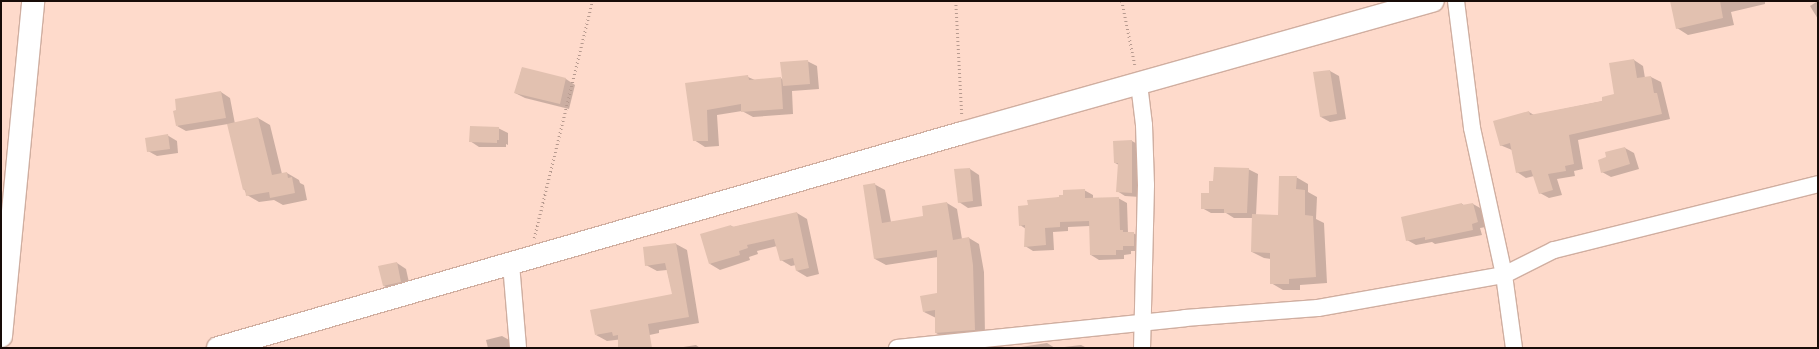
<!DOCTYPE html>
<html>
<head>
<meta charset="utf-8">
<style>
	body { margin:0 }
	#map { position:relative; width:1819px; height:349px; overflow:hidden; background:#fedacb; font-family:"Titillium Web",sans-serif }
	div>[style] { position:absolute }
	.shadow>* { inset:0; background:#0003 }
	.building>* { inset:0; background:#e2c1b0 }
	.path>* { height:2.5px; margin-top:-1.25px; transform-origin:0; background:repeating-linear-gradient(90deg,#b79a8f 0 1px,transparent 0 4px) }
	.roads { filter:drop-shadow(1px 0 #d0aea0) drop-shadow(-1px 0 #d0aea0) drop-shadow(0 1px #d0aea0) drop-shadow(0 -1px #d0aea0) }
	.street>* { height:16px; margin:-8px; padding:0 8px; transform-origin:8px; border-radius:8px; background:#fff }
	.secondary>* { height:22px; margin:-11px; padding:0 11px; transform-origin:11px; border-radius:11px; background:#fff }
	span { translate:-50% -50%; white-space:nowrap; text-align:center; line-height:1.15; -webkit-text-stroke:3.5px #fff; paint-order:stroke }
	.frame { position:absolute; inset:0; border:2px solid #180c08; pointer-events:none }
</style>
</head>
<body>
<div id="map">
	<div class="shadow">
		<i style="clip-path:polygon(1677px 1px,1765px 1px,1765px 4px,1731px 12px,1734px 25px,1688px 35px,1677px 28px)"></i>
		<i style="clip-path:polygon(1818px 1px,1818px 19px,1810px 6px)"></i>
		<i style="clip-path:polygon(1634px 60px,1643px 66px,1645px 78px,1651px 77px,1661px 82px,1670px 119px,1578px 140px,1583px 169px,1574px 171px,1575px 176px,1557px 179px,1562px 195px,1549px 198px,1540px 193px,1534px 176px,1526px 178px,1517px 172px,1512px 150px,1500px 145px,1529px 112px,1534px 115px,1603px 101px,1615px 95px)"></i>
		<i style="clip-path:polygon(807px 61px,817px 66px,819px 89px,792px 91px,793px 114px,753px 117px,742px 111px,717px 115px,719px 146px,705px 147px,694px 140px,686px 84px,748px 77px,755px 80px,781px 78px,783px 80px)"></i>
		<i style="clip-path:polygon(522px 68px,566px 79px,575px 85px,569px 109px,525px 98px,515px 93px)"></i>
		<i style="clip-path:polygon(1330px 71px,1339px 76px,1346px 119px,1330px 122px,1321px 117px)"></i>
		<i style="clip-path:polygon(221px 92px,230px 98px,235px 124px,258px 118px,270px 125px,282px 174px,287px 173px,299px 180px,300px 183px,304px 185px,307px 200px,283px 205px,274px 200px,259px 202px,247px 195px,244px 189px,228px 124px,186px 131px,177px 126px)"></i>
		<i style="clip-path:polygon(498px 128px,508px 133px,508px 145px,506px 144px,506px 147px,479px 147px,470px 141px)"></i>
		<i style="clip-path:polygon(167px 135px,177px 141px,178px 153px,157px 156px,148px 151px)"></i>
		<i style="clip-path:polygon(1132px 141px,1139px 145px,1140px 197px,1125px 196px,1117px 191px,1119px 165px,1115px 163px)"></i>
		<i style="clip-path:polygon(1625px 148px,1634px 153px,1639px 169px,1611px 177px,1602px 172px)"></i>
		<i style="clip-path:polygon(970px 169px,979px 175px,982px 206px,968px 208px,959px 202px)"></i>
		<i style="clip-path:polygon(1248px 169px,1258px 174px,1256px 215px,1279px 216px,1296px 177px,1308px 184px,1308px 192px,1317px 197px,1316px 219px,1324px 223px,1327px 283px,1300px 285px,1300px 290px,1283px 290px,1271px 283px,1271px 259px,1264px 258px,1252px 252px,1253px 218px,1234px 218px,1226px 213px,1211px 213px,1202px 208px,1210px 194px)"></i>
		<i style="clip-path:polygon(874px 184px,885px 190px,891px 222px,925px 217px,947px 203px,957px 209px,962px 239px,969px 238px,979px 244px,984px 272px,985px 336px,947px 339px,936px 333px,936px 318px,924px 312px,938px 293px,938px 257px,886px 265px,875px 259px)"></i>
		<i style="clip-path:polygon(1084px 190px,1093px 195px,1093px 199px,1118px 198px,1127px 203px,1128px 233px,1133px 233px,1142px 238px,1142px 251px,1131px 251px,1131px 254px,1124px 255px,1124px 259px,1099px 260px,1091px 255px,1090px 226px,1068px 227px,1068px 231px,1053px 232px,1054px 250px,1033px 251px,1025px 246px,1026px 229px,1020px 225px,1029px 206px)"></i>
		<i style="clip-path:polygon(1462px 204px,1465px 206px,1473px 204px,1482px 209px,1486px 227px,1480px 228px,1482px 235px,1435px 244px,1432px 242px,1416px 245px,1407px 240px)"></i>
		<i style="clip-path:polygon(797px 213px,807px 219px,819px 274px,807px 277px,797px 271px,796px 265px,791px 266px,781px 260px,777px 246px,757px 251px,758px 254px,749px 257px,750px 260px,720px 270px,710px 264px,731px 226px,734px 227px)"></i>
		<i style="clip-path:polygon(676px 244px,687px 250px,699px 323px,659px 330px,659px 333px,640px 337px,607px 341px,596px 335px,673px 295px,667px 270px,657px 271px,646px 265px)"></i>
		<i style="clip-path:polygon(397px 263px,406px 269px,410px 287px,393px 291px,384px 286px)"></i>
		<i style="clip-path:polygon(502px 336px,511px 341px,513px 348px,488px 348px,486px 340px)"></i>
		<i style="clip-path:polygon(1047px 343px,1055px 348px,1014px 348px)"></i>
		<i style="clip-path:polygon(696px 345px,700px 348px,677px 348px)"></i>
		<i style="clip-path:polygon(1081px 345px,1087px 348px,1056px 348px)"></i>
	</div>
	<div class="building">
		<i style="clip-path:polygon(1670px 1px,1720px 1px,1723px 18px,1676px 29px)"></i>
		<i style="clip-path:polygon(1634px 59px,1637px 78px,1651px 76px,1654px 93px,1657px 93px,1662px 114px,1569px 135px,1574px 164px,1565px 166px,1566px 171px,1548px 174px,1553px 190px,1539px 194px,1531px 170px,1516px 173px,1510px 143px,1500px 146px,1493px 121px,1529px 111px,1530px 115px,1602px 101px,1602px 97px,1614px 94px,1609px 63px)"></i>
		<i style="clip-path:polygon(808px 60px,810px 84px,783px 86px,780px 62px)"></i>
		<i style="clip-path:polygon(522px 67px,566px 78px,560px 104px,514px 93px)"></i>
		<i style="clip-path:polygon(1330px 70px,1337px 114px,1320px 117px,1313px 72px)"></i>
		<i style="clip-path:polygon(748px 75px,749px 80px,781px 77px,783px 109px,741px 112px,741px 104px,707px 110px,708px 141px,693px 141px,685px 83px)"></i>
		<i style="clip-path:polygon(221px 91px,226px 118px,176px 126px,173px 111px,176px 110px,175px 99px)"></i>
		<i style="clip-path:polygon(258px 117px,272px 175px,287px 172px,288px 178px,292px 177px,295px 193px,270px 198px,269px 192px,246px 196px,245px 189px,243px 190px,227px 124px)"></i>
		<i style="clip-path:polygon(470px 126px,499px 127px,499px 140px,497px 140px,497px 143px,469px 142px)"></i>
		<i style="clip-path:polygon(168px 134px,170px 149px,147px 152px,145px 138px)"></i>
		<i style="clip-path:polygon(1132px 140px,1132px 193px,1116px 192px,1118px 163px,1114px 163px,1113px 141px)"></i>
		<i style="clip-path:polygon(1625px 147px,1630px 164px,1601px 173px,1598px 160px,1606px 157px,1605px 152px)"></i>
		<i style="clip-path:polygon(1214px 167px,1249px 168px,1247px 213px,1224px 213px,1224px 209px,1201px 209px,1201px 193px,1209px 193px,1209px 181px,1213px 181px)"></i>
		<i style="clip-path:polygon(970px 168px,973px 201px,958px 203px,954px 169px)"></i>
		<i style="clip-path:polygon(1279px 176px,1297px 176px,1296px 189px,1305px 190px,1305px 215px,1313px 216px,1316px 277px,1289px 279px,1289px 284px,1270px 284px,1270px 253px,1251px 252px,1252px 214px,1278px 215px)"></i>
		<i style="clip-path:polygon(875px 183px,882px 223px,923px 216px,922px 206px,947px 202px,953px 240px,969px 237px,973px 265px,975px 330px,935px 333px,935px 310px,923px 312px,920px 296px,937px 293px,937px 250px,874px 259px,863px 185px)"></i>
		<i style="clip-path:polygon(1085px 189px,1085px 198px,1119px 197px,1120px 230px,1123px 230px,1123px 232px,1134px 232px,1134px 246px,1123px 246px,1123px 250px,1116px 250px,1116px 255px,1090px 255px,1089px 221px,1060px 222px,1060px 227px,1045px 228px,1046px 245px,1024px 247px,1025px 225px,1019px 226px,1018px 206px,1028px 205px,1027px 200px,1059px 197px,1059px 195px,1063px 195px,1063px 190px)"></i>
		<i style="clip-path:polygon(1462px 203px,1462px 205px,1473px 203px,1478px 222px,1472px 224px,1473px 230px,1425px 240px,1425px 237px,1406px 241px,1401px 217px)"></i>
		<i style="clip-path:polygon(797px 212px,809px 268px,796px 271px,793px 258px,780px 261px,774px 239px,747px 245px,748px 248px,739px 251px,740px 255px,709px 264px,700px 234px,731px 225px,732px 227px)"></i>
		<i style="clip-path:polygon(676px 243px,689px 317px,648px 324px,652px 348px,618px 348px,618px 335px,613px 336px,612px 332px,595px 335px,590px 310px,672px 294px,665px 263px,645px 266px,643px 247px)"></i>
		<i style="clip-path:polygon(397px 262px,401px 282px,383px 286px,378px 266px)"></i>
	</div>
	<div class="path">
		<i style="left:956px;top:1px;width:113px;rotate:87deg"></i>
		<i style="left:1122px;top:1px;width:65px;rotate:78.5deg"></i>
		<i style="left:534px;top:238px;width:244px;rotate:-76.2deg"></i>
	</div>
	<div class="roads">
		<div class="street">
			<i style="left:1456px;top:1px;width:128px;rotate:82.8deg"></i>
			<i style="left:1472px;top:128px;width:150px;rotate:77.7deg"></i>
			<i style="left:1504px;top:275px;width:74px;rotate:82.2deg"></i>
			<i style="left:1139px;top:84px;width:41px;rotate:83deg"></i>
			<i style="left:1144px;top:125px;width:60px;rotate:88.1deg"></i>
			<i style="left:1146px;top:185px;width:163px;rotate:91.4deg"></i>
			<i style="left:511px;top:264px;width:84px;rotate:85.2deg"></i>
			<i style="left:897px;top:348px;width:290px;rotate:-5.9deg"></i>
			<i style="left:1185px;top:318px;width:133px;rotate:-4.3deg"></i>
			<i style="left:1318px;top:308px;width:189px;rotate:-10.1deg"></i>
			<i style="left:1504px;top:275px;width:56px;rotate:-26.6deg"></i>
			<i style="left:1554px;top:250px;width:272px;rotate:-14deg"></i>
		</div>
		<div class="secondary">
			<i style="left:1px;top:336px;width:337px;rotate:-84.5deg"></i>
			<i style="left:218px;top:348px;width:774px;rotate:-16.12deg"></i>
			<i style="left:962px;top:133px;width:489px;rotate:-15.7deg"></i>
		</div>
	</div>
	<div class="frame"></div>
</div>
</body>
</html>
